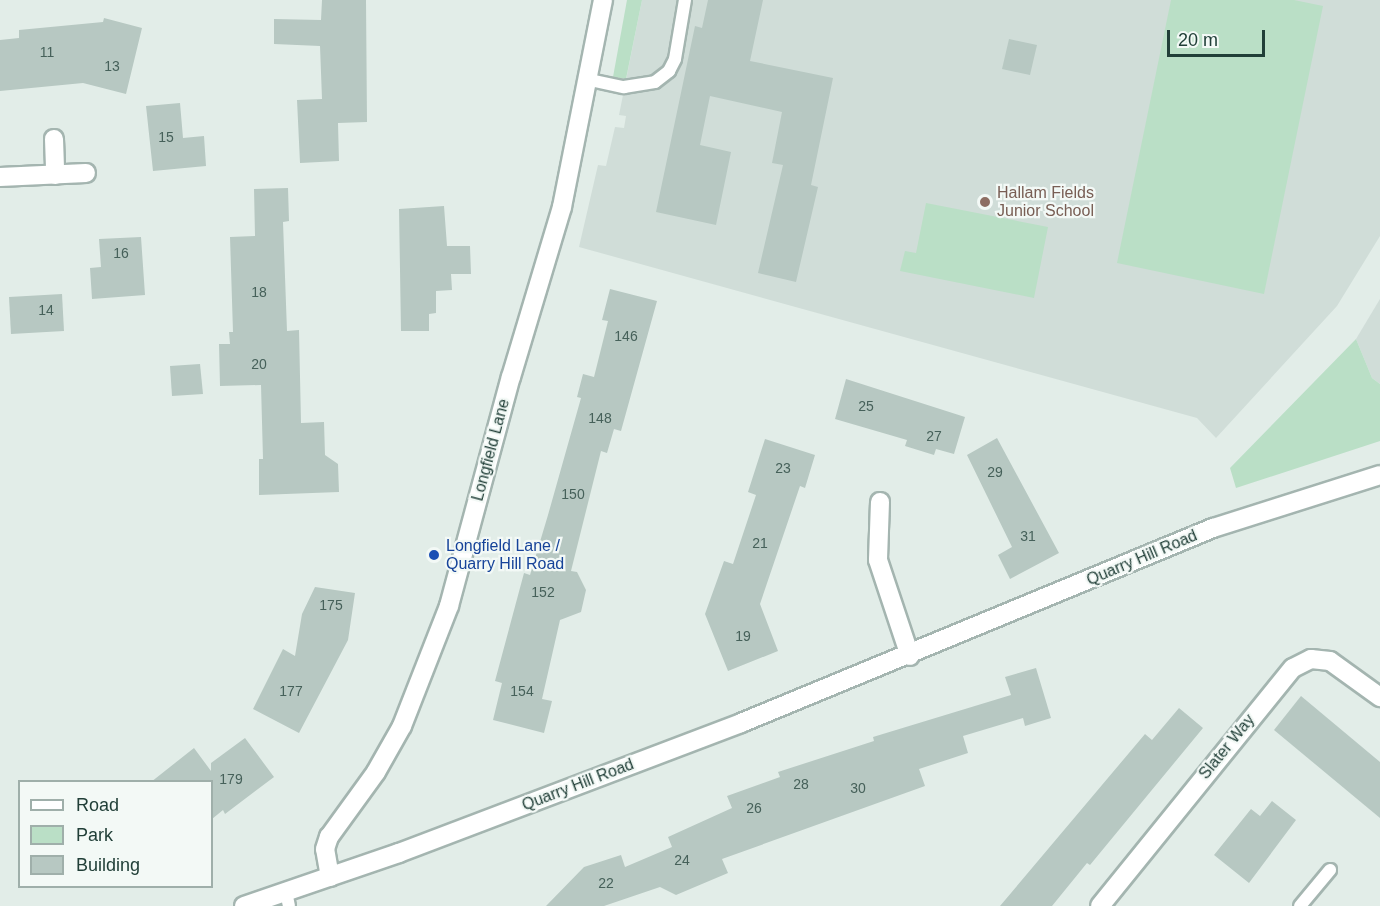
<!DOCTYPE html>
<html>
<head>
<meta charset="utf-8">
<style>
	body { margin:0 }
	#map { position:relative; width:1380px; height:906px; overflow:hidden; background:#e2ede8; font-family:Helvetica,sans-serif }
	div>[style] { position:absolute }
	.built>* { inset:0; background:#d0ddd8 }
	.green>* { inset:0; background:#badfc6 }
	.building>* { inset:0; background:#b7c8c2 }
	.roads { filter:drop-shadow(2px 0 #a4b5b0) drop-shadow(-2px 0 #a4b5b0) drop-shadow(0 2px #a4b5b0) drop-shadow(0 -2px #a4b5b0) }
	.service>* { height:12px; margin:-6px; padding:0 6px; transform-origin:6px; border-radius:6px; background:#fff }
	.minor>* { height:18px; margin:-9px; padding:0 9px; transform-origin:9px; border-radius:9px; background:#fff }
	.tertiary>* { height:18px; margin:-9px; padding:0 9px; transform-origin:9px; border-radius:9px; background:#fff }
	.dots>* { width:16px; height:16px; translate:-50% -50%; box-sizing:border-box; border:3px solid #f3f9f6; border-radius:50% }
	span { translate:-50% -50%; white-space:nowrap; text-align:center; line-height:1.15; -webkit-text-stroke:4.5px #f3f9f6; paint-order:stroke }
	.number-label { font-size:14px; color:#46615a }
	.number-label span { -webkit-text-stroke-width:0 }
	.education-label { font-size:16px; color:#785e54 }
	.left { translate:0 -50%; text-align:left }
	.street-label { font-size:16px; color:#213f38 }
	.transit-label { font-size:16px; color:#164399 }
	.legend { position:absolute; left:18px; top:780px; width:195px; height:108px; box-sizing:border-box; background:#f3f9f6; border:2px solid #9fafaa; margin:0; padding:8px 10px; list-style:none; font-size:18px; color:#213f38 }
	.legend li { display:flex; align-items:center; gap:12px; height:30px }
	.legend b { width:30px; border:2px solid #9fafaa }
	.scale { position:absolute; left:1167px; top:30px; width:98px; height:27px; box-sizing:border-box; border:3px solid #213f38; border-top:0; padding-left:8px; font-size:18px; line-height:21px; white-space:nowrap; color:#213f38; -webkit-text-stroke:4px #f3f9f6; paint-order:stroke }
</style>
</head>
<body>
<div id="map">
	<div class="built">
		<i style="clip-path:polygon(642px 0,1380px 0,1380px 236px,1337px 306px,1216px 438px,1197px 418px,579px 247px,598px 165px,606px 166px,615px 127px,624px 128px,626px 116px,619px 115px)"></i>
		<i style="clip-path:polygon(1380px 299px,1380px 384px,1372px 378px,1356px 339px)"></i>
	</div>
	<div class="green">
		<i style="clip-path:polygon(627px 0,642px 0,626px 79px,613px 77px)"></i>
		<i style="clip-path:polygon(1171px 0,1294px 0,1323px 6px,1264px 294px,1117px 263px)"></i>
		<i style="clip-path:polygon(926px 203px,1048px 227px,1034px 298px,900px 271px,905px 251px,916px 253px)"></i>
		<i style="clip-path:polygon(1356px 339px,1372px 378px,1380px 384px,1380px 441px,1236px 488px,1230px 468px)"></i>
	</div>
	<div class="building">
		<i style="clip-path:polygon(322px 0,366px 0,367px 122px,338px 123px,339px 161px,300px 163px,297px 100px,322px 99px,320px 46px,274px 44px,274px 19px,321px 20px)"></i>
		<i style="clip-path:polygon(708px 0,763px 0,750px 61px,833px 78px,811px 185px,818px 187px,796px 282px,758px 273px,783px 165px,772px 163px,782px 112px,710px 96px,700px 145px,731px 152px,716px 225px,656px 212px,695px 26px,702px 28px)"></i>
		<i style="clip-path:polygon(104px 18px,142px 28px,126px 94px,83px 83px,0 91px,0 40px,19px 38px,19px 30px,103px 22px)"></i>
		<i style="clip-path:polygon(1009px 39px,1037px 45px,1030px 75px,1002px 69px)"></i>
		<i style="clip-path:polygon(180px 103px,183px 138px,204px 136px,206px 166px,153px 171px,146px 106px)"></i>
		<i style="clip-path:polygon(288px 188px,289px 221px,283px 222px,287px 331px,299px 330px,301px 423px,324px 422px,325px 455px,338px 464px,339px 492px,259px 495px,259px 459px,263px 459px,261px 385px,220px 386px,219px 344px,230px 344px,229px 332px,233px 332px,230px 237px,255px 236px,254px 189px)"></i>
		<i style="clip-path:polygon(444px 206px,447px 246px,470px 246px,471px 274px,451px 274px,452px 290px,436px 291px,436px 313px,429px 314px,429px 331px,401px 331px,399px 209px)"></i>
		<i style="clip-path:polygon(141px 237px,145px 295px,92px 299px,90px 268px,101px 267px,99px 239px)"></i>
		<i style="clip-path:polygon(610px 289px,657px 301px,621px 431px,614px 429px,607px 453px,601px 451px,571px 571px,577px 572px,586px 590px,581px 612px,560px 620px,542px 699px,552px 701px,544px 733px,493px 720px,502px 683px,495px 681px,524px 573px,530px 575px,548px 515px,581px 398px,577px 397px,583px 374px,594px 377px,608px 321px,602px 320px)"></i>
		<i style="clip-path:polygon(62px 294px,64px 331px,11px 334px,9px 297px)"></i>
		<i style="clip-path:polygon(200px 364px,203px 394px,172px 396px,170px 366px)"></i>
		<i style="clip-path:polygon(846px 379px,965px 417px,954px 454px,936px 449px,934px 455px,905px 446px,907px 440px,835px 419px)"></i>
		<i style="clip-path:polygon(997px 438px,1059px 553px,1010px 579px,998px 555px,1012px 547px,967px 455px)"></i>
		<i style="clip-path:polygon(765px 439px,815px 455px,805px 488px,800px 486px,760px 604px,778px 651px,728px 671px,705px 614px,724px 561px,733px 564px,756px 495px,748px 492px)"></i>
		<i style="clip-path:polygon(315px 587px,355px 593px,348px 640px,299px 733px,253px 709px,283px 649px,295px 656px,302px 614px)"></i>
		<i style="clip-path:polygon(1036px 668px,1051px 718px,1025px 726px,1023px 718px,963px 736px,968px 753px,919px 769px,925px 786px,722px 859px,728px 873px,676px 895px,660px 887px,604px 906px,546px 906px,584px 867px,621px 855px,625px 867px,672px 847px,668px 837px,732px 808px,727px 796px,780px 777px,778px 772px,874px 741px,873px 737px,1011px 695px,1005px 677px)"></i>
		<i style="clip-path:polygon(1301px 696px,1380px 762px,1380px 818px,1274px 730px)"></i>
		<i style="clip-path:polygon(1179px 708px,1203px 728px,1090px 865px,1087px 863px,1052px 906px,1000px 906px,1145px 734px,1152px 740px)"></i>
		<i style="clip-path:polygon(245px 738px,274px 777px,225px 814px,223px 810px,212px 819px,212px 782px,151px 782px,194px 748px,211px 771px,211px 763px)"></i>
		<i style="clip-path:polygon(1272px 801px,1296px 820px,1249px 883px,1214px 855px,1251px 809px,1260px 816px)"></i>
	</div>
	<div class="roads">
		<div class="service">
			<i style="left:590px;top:80px;width:35px;rotate:12deg"></i>
			<i style="left:624px;top:87px;width:31px;rotate:-9deg"></i>
			<i style="left:655px;top:82px;width:18px;rotate:-38deg"></i>
			<i style="left:669px;top:71px;width:13px;rotate:-63deg"></i>
			<i style="left:675px;top:59px;width:60px;rotate:-80.4deg"></i>
			<i style="left:286px;top:892px;width:14px;rotate:78deg"></i>
			<i style="left:1300px;top:906px;width:47px;rotate:-50.2deg"></i>
		</div>
		<div class="minor">
			<i style="left:54px;top:139px;width:36px;rotate:88deg"></i>
			<i style="left:0;top:177px;width:86px;rotate:-2.7deg"></i>
			<i style="left:880px;top:502px;width:58px;rotate:92deg"></i>
			<i style="left:878px;top:560px;width:101px;rotate:71.6deg"></i>
			<i style="left:1100px;top:906px;width:306px;rotate:-51deg"></i>
			<i style="left:1293px;top:668px;width:20px;rotate:-27deg"></i>
			<i style="left:1311px;top:659px;width:19px;rotate:6deg"></i>
			<i style="left:1330px;top:661px;width:62px;rotate:35.8deg"></i>
		</div>
		<div class="tertiary">
			<i style="left:330px;top:877px;width:28px;rotate:-100deg"></i>
			<i style="left:325px;top:849px;width:13px;rotate:-72deg"></i>
			<i style="left:329px;top:837px;width:80px;rotate:-54.1deg"></i>
			<i style="left:376px;top:772px;width:53px;rotate:-60.5deg"></i>
			<i style="left:402px;top:726px;width:129px;rotate:-68.6deg"></i>
			<i style="left:449px;top:606px;width:237px;rotate:-74.9deg"></i>
			<i style="left:511px;top:377px;width:177px;rotate:-73.3deg"></i>
			<i style="left:562px;top:207px;width:211px;rotate:-78.8deg"></i>
			<i style="left:244px;top:906px;width:164px;rotate:-18.9deg"></i>
			<i style="left:399px;top:853px;width:366px;rotate:-20.8deg"></i>
			<i style="left:741px;top:723px;width:511px;rotate:-22.45deg"></i>
			<i style="left:1213px;top:528px;width:175px;rotate:-17.6deg"></i>
		</div>
	</div>
	<div class="dots">
		<i style="left:985px;top:202px;background:#8d6e63"></i>
		<i style="left:434px;top:555px;background:#1a4fb4"></i>
	</div>
	<div class="number-label">
		<span style="left:47px;top:52px">11</span>
		<span style="left:112px;top:66px">13</span>
		<span style="left:166px;top:137px">15</span>
		<span style="left:121px;top:253px">16</span>
		<span style="left:259px;top:292px">18</span>
		<span style="left:46px;top:310px">14</span>
		<span style="left:626px;top:336px">146</span>
		<span style="left:259px;top:364px">20</span>
		<span style="left:866px;top:406px">25</span>
		<span style="left:600px;top:418px">148</span>
		<span style="left:934px;top:436px">27</span>
		<span style="left:783px;top:468px">23</span>
		<span style="left:995px;top:472px">29</span>
		<span style="left:573px;top:494px">150</span>
		<span style="left:1028px;top:536px">31</span>
		<span style="left:760px;top:543px">21</span>
		<span style="left:543px;top:592px">152</span>
		<span style="left:331px;top:605px">175</span>
		<span style="left:743px;top:636px">19</span>
		<span style="left:291px;top:691px">177</span>
		<span style="left:522px;top:691px">154</span>
		<span style="left:231px;top:779px">179</span>
		<span style="left:801px;top:784px">28</span>
		<span style="left:858px;top:788px">30</span>
		<span style="left:754px;top:808px">26</span>
		<span style="left:682px;top:860px">24</span>
		<span style="left:606px;top:883px">22</span>
	</div>
	<div class="education-label">
		<span class="left" style="left:997px;top:202px">Hallam Fields<br>Junior School</span>
	</div>
	<div class="street-label">
		<span style="left:491px;top:450px;rotate:-75deg">Longfield Lane</span>
		<span style="left:1142px;top:558px;rotate:-23deg">Quarry Hill Road</span>
		<span style="left:1227px;top:747px;rotate:-51deg">Slater Way</span>
		<span style="left:578px;top:785px;rotate:-21deg">Quarry Hill Road</span>
	</div>
	<div class="transit-label">
		<span class="left" style="left:446px;top:555px">Longfield Lane /<br>Quarry Hill Road</span>
	</div>
	<ul class="legend">
	<li><b style="height:8px;background:#fff"></b>Road</li>
	<li><b style="height:16px;background:#badfc6"></b>Park</li>
	<li><b style="height:16px;background:#b7c8c2"></b>Building</li>
	</ul>
	<div class="scale">20 m</div>
</div>
</body>
</html>
